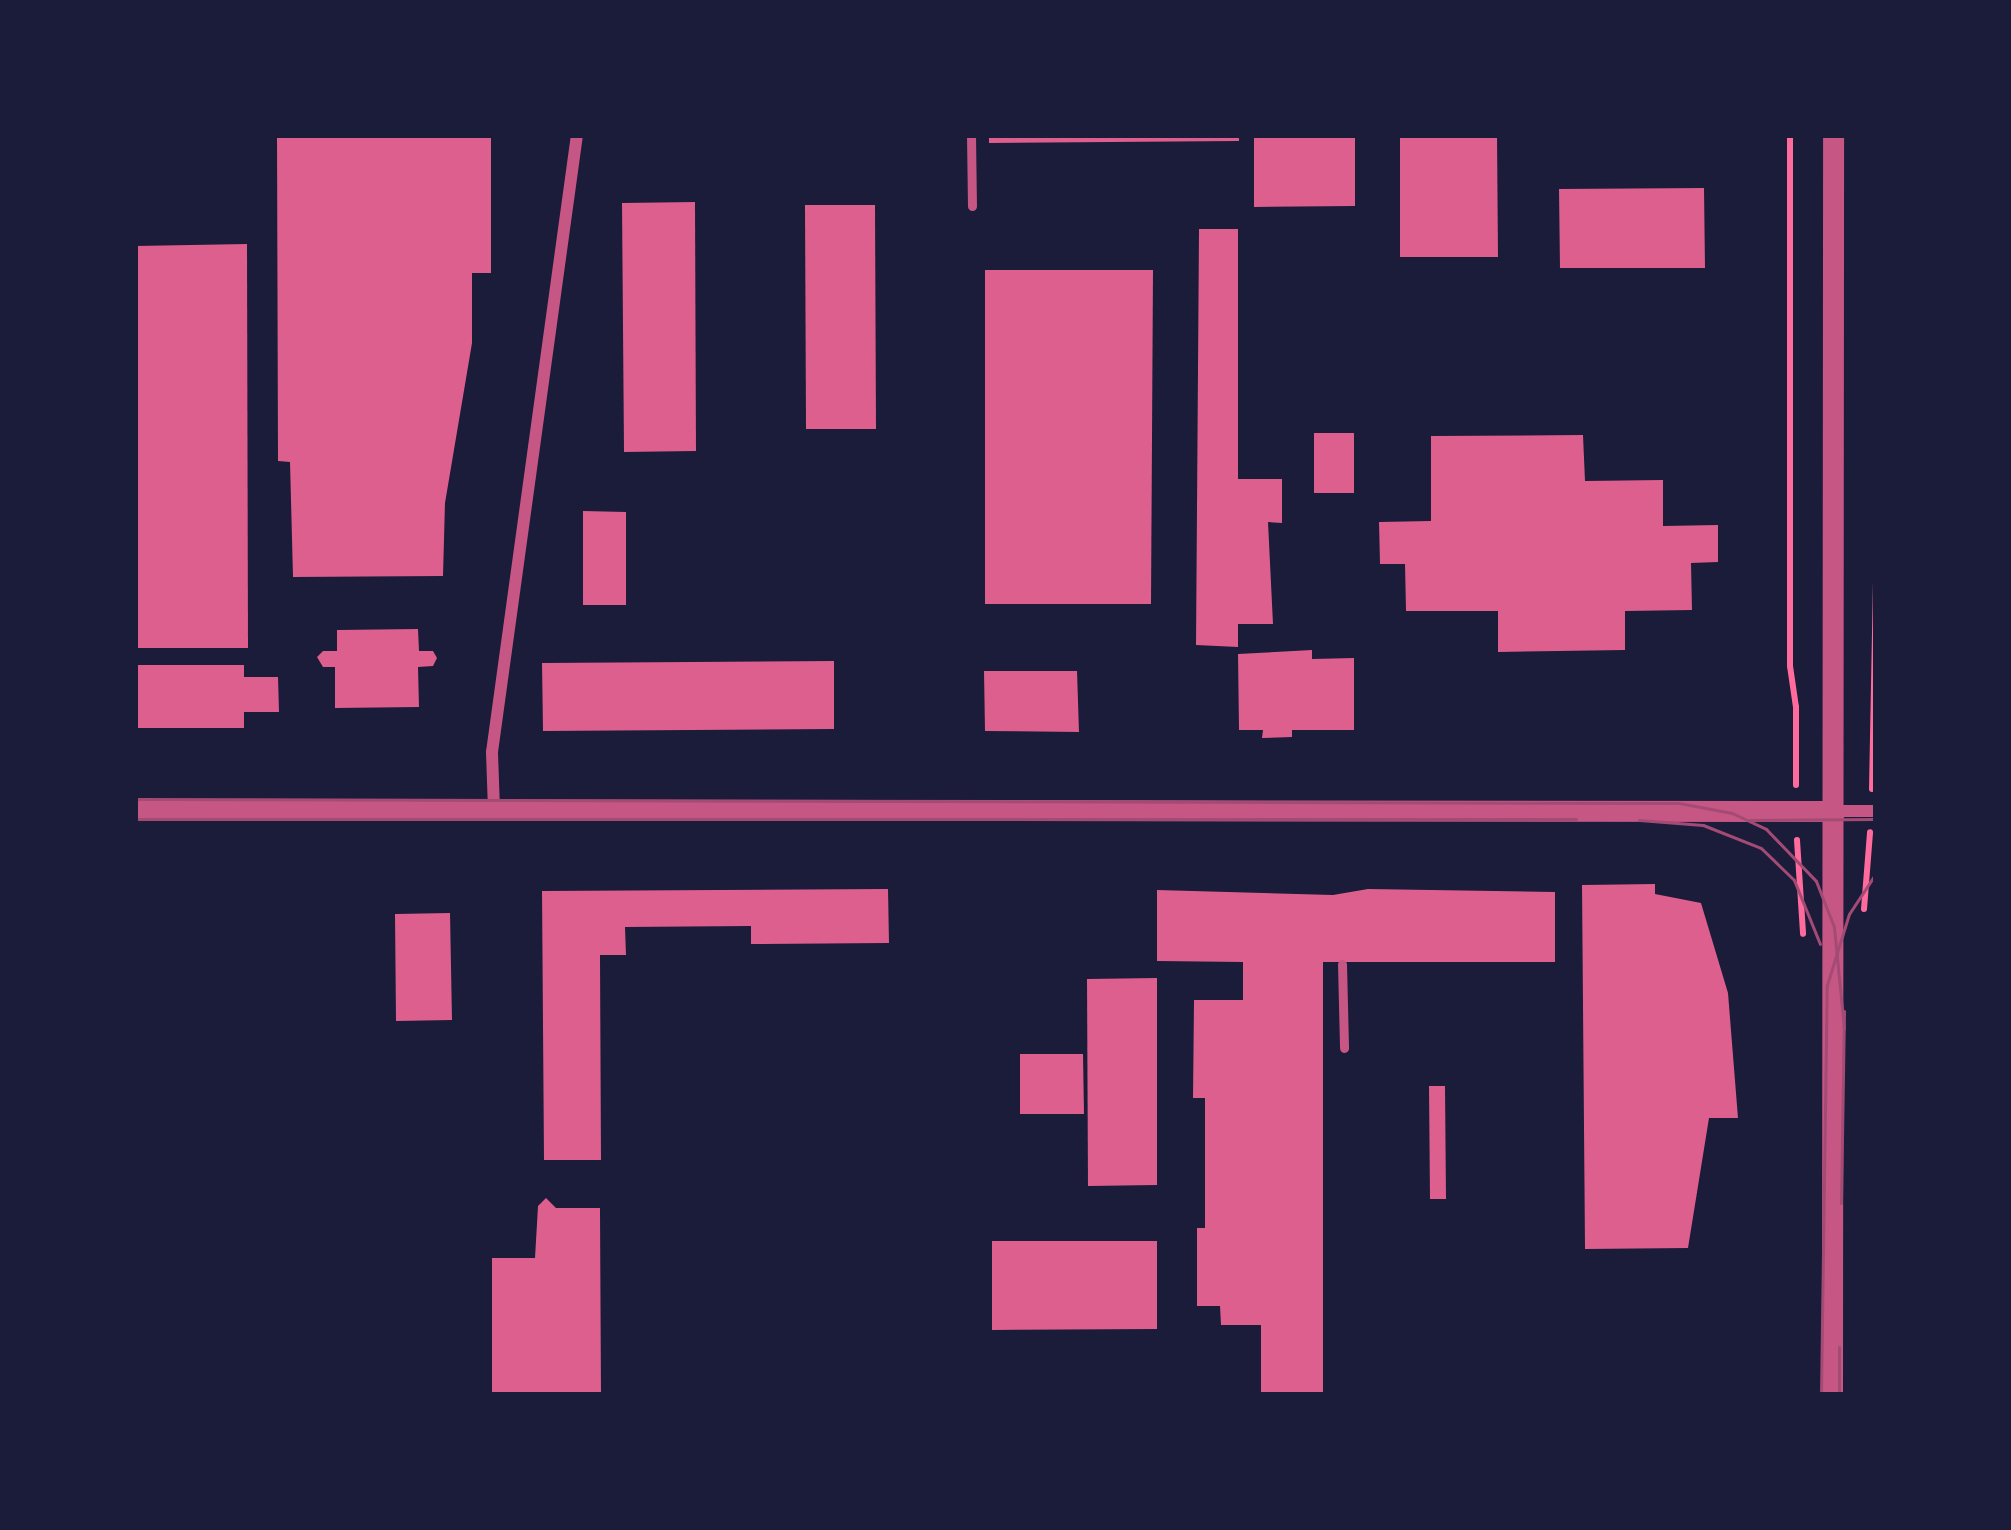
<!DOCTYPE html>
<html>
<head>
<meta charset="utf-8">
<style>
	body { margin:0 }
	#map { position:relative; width:2011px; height:1530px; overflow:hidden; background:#1b1b3a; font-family:Literata,serif }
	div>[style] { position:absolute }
	.building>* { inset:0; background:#dd5f8e }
	.path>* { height:6px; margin:-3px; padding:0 3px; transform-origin:3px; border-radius:3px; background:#ff6b9d }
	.service>* { height:9px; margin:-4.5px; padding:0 4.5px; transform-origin:4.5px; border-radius:4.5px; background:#c65784 }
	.minor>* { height:12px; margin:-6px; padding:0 6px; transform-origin:6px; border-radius:6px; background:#c65784 }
	.tertiary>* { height:21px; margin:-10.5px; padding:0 10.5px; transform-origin:10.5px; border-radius:10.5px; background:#c65784 }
	.tram>* { height:3px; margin:-1.5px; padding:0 1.5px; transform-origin:1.5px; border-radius:1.5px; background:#a44b75 }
	span { translate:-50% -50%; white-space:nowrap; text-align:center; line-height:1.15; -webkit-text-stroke:9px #1b1b3a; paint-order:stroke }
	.frame { position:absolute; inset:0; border:138px solid #1b1b3a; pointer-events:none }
</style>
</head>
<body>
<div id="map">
	<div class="building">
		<i style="clip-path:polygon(277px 135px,491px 135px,491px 273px,472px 273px,472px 343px,445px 503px,443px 576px,293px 577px,290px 462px,278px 461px)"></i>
		<i style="clip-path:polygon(989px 135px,1239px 135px,1239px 141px,989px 143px)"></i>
		<i style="clip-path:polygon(1254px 135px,1355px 135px,1355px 206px,1254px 207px)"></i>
		<i style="clip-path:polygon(1400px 135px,1497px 135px,1498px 257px,1400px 257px)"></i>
		<i style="clip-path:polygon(1704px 188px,1705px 268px,1560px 268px,1559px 189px)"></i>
		<i style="clip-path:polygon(695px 202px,696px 451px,624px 452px,622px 203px)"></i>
		<i style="clip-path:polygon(805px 205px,875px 205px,876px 429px,806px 429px)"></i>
		<i style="clip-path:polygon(1199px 229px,1238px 229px,1238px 479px,1282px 479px,1282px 523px,1268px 522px,1273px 624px,1238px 624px,1238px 647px,1196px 645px)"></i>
		<i style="clip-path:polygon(247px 244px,248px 648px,135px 648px,135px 246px)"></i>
		<i style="clip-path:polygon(985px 270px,1153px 270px,1151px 604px,985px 604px)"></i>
		<i style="clip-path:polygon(1314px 433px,1354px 433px,1354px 493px,1314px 493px)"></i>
		<i style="clip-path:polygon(1583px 435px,1585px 481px,1663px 480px,1663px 526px,1718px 525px,1718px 562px,1691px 563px,1692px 610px,1625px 611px,1625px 650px,1498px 652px,1498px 611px,1406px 611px,1405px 564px,1380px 564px,1379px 522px,1431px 521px,1431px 436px)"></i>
		<i style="clip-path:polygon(583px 511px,626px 512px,626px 605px,583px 605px)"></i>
		<i style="clip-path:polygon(418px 629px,419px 651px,433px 651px,437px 658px,433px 666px,418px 667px,419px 707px,335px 708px,335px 667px,323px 667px,317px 657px,323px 651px,337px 651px,337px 630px)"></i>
		<i style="clip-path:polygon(1312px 650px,1312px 659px,1354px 658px,1354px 730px,1292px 730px,1292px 737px,1262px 738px,1263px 730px,1239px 730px,1238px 654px)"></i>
		<i style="clip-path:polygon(834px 661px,834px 729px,543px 731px,542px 663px)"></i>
		<i style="clip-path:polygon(135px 665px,244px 665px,244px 677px,278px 677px,279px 712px,244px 712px,244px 728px,135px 728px)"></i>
		<i style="clip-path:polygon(984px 671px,1077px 671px,1079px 732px,985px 731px)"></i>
		<i style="clip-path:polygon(1655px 884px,1655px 894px,1701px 903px,1728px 993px,1738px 1118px,1709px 1118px,1688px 1248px,1585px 1249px,1582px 885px)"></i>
		<i style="clip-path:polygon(888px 889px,889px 943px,751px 944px,751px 926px,625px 927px,626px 955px,600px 955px,601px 1160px,544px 1160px,542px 891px)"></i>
		<i style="clip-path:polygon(1368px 889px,1555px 892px,1555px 962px,1323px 962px,1323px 1395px,1261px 1395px,1261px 1325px,1221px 1325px,1220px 1306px,1197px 1306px,1197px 1228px,1205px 1228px,1205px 1098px,1193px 1098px,1194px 1000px,1243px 1000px,1243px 962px,1157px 961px,1157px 890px,1333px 895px)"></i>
		<i style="clip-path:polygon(450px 913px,452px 1020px,396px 1021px,395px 914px)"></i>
		<i style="clip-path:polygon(1157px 978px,1157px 1185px,1088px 1186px,1087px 979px)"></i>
		<i style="clip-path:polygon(1020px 1054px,1083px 1054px,1084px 1114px,1020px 1114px)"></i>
		<i style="clip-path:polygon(1429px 1086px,1445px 1086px,1446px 1199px,1430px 1199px)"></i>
		<i style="clip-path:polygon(546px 1198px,556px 1208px,600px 1208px,601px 1395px,492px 1395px,492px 1258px,535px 1258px,538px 1206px)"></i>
		<i style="clip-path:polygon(992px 1241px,1157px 1241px,1157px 1329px,992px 1330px)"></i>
	</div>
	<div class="path">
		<i style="left:1790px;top:135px;width:531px;rotate:90deg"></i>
		<i style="left:1790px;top:666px;width:41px;rotate:81.7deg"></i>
		<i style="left:1796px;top:707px;width:78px;rotate:90deg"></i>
		<i style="left:1872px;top:789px;width:206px;rotate:-88.9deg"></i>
		<i style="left:1797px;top:840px;width:94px;rotate:86.3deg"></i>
		<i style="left:1864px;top:909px;width:77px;rotate:-85.5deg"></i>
	</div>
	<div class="service">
		<i style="left:971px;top:135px;width:71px;rotate:89.2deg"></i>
		<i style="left:1342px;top:964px;width:84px;rotate:88.6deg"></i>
	</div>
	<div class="minor">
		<i style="left:494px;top:810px;width:58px;rotate:-92deg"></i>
		<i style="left:492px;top:752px;width:623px;rotate:-82.16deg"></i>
		<i style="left:1835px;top:811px;width:41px"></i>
	</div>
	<div class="tertiary">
		<i style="left:135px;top:809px;width:1700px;rotate:0.07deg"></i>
		<i style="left:1832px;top:1395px;width:1260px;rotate:-89.95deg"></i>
	</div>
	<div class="tram">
		<i style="left:135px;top:799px;width:1544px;rotate:0.15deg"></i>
		<i style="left:1679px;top:803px;width:54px;rotate:10.7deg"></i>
		<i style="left:1732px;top:813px;width:38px;rotate:25deg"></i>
		<i style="left:1766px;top:829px;width:72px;rotate:46.1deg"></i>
		<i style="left:1816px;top:881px;width:49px;rotate:68.6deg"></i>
		<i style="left:1834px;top:927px;width:102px;rotate:84.4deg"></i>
		<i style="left:135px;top:819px;width:1441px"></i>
		<i style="left:1639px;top:820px;width:64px;rotate:4.5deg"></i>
		<i style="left:1703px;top:825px;width:62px;rotate:21.6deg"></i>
		<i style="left:1761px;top:848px;width:46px;rotate:44.1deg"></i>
		<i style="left:1794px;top:880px;width:69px;rotate:67.9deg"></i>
		<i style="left:1750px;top:820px;width:126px;rotate:-0.5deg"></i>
		<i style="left:1841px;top:1203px;width:192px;rotate:-89.1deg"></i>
		<i style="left:1821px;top:1395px;width:410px;rotate:-89.2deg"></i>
		<i style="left:1827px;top:985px;width:74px;rotate:-72.8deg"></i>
		<i style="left:1849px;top:914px;width:49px;rotate:-56.6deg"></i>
		<i style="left:1839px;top:1395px;width:48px;rotate:-90deg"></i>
	</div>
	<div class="frame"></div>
</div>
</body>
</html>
